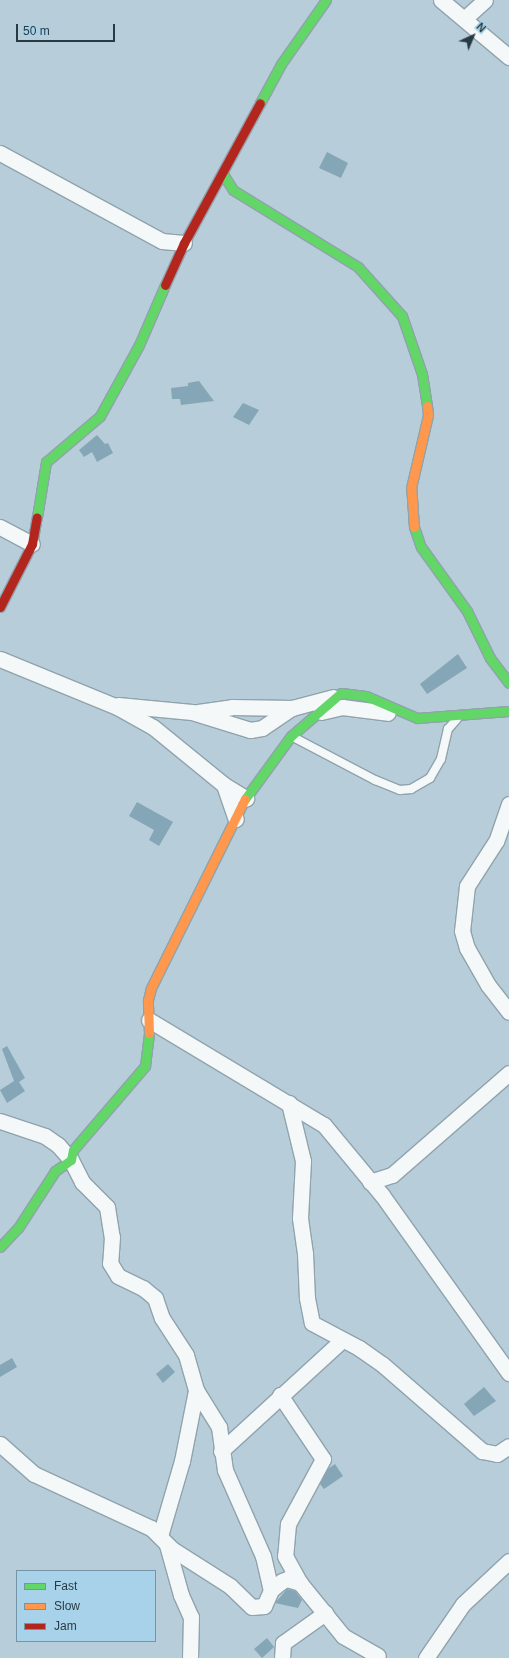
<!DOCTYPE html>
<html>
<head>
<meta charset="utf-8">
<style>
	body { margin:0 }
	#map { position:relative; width:509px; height:1658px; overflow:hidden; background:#b7ceda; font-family:Arial,sans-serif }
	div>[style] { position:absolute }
	.building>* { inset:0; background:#84a6b6 }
	.roads { filter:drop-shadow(1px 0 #90a3ac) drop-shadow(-1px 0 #90a3ac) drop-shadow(0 1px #90a3ac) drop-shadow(0 -1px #90a3ac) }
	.lane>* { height:8px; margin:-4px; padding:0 4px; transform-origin:4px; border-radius:4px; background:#f4f8f9 }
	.street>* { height:15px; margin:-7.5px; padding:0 7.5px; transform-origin:7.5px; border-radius:7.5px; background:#f4f8f9 }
	.fast>* { height:9px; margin:-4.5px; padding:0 4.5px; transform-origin:4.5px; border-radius:4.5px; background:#63d668 }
	.slow>* { height:9px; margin:-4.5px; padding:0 4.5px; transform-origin:4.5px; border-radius:4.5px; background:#ff974d }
	.jam>* { height:9px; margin:-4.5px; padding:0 4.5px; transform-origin:4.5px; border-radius:4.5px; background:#b3261e }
	span { translate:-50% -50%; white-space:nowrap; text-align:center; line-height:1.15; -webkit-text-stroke:3px #a8d2e9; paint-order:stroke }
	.legend { position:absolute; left:16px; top:1570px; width:140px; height:72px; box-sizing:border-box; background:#a8d2e9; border:1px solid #7595a7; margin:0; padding:5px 7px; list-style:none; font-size:12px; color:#283a43 }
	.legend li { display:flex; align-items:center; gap:8px; height:20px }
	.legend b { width:20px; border:1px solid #7595a7 }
	.north { position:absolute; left:453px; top:16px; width:40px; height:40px; -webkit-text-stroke:3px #a8d2e9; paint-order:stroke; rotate:44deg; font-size:11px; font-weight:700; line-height:16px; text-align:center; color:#283a43 }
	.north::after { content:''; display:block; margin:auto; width:14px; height:18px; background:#283a43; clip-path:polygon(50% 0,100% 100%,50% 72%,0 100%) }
	.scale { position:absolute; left:16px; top:24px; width:99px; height:18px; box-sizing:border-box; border:2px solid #283a43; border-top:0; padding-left:5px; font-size:12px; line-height:14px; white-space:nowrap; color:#283a43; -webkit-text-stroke:3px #a8d2e9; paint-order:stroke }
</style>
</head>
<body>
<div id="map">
	<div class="building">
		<i style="clip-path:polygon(327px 152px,348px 163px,341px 178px,319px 168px)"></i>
		<i style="clip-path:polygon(199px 381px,214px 401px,181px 405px,180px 399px,172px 399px,171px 388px,188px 386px,188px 383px)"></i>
		<i style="clip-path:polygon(243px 403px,259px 410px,249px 425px,233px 417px)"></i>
		<i style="clip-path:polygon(97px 435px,105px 444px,108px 443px,113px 453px,97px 462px,92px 452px,84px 457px,79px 450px)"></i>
		<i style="clip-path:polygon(458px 654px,467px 668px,427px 694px,420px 684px)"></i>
		<i style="clip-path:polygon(137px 802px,173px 822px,159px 846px,149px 840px,154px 830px,129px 816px)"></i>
		<i style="clip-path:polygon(7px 1046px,25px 1078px,19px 1082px,25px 1091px,7px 1103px,0 1090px,14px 1081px,2px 1049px)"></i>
		<i style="clip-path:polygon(12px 1358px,17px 1367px,0 1377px,0 1365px)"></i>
		<i style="clip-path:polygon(168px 1364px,175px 1372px,163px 1383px,156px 1374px)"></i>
		<i style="clip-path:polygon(484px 1387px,496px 1401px,474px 1416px,464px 1404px)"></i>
		<i style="clip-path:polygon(335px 1464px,343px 1476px,324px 1489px,320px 1484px,328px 1469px)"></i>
		<i style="clip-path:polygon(287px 1589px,295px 1591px,302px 1600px,298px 1608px,275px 1603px)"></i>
		<i style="clip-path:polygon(267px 1638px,274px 1647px,262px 1658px,254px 1649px)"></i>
	</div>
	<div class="roads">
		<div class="lane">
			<i style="left:293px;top:737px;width:93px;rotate:27.7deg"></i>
			<i style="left:375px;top:780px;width:27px;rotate:22deg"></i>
			<i style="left:400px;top:790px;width:11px;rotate:-5deg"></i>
			<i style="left:411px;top:789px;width:22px;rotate:-30deg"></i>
			<i style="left:430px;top:778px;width:22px;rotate:-60deg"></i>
			<i style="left:441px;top:759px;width:31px;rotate:-77deg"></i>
			<i style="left:448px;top:729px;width:13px;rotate:-48deg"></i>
		</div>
		<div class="street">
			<i style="left:441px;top:0;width:89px;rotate:40deg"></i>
			<i style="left:464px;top:19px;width:28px;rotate:-42deg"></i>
			<i style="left:0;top:153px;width:184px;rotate:28.5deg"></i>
			<i style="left:162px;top:241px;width:22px;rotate:5deg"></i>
			<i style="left:0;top:527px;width:36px;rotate:28deg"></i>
			<i style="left:0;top:659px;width:126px;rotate:22.3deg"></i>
			<i style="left:117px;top:707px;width:41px;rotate:29.1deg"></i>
			<i style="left:153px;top:727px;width:92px;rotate:39.2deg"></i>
			<i style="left:224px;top:785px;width:26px;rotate:31deg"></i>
			<i style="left:118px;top:705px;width:74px;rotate:5.4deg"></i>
			<i style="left:192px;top:712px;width:61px;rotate:17.2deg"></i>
			<i style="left:250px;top:730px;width:12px;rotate:-9deg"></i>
			<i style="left:262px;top:728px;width:36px;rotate:-34deg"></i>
			<i style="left:292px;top:708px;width:42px;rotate:-15deg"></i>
			<i style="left:198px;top:712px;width:34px;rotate:-8deg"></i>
			<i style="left:232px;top:707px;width:60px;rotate:1deg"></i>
			<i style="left:321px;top:712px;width:22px;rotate:-13deg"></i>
			<i style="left:342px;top:707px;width:46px;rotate:7.4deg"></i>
			<i style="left:224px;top:785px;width:36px;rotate:71deg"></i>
			<i style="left:509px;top:804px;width:39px;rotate:109deg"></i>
			<i style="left:496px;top:841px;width:54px;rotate:122.8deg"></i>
			<i style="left:467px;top:886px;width:45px;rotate:96.3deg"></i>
			<i style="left:462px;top:931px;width:18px;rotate:74deg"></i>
			<i style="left:467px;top:948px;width:43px;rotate:60.4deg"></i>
			<i style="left:488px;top:985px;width:34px;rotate:52deg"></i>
			<i style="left:149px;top:1020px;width:204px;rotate:31deg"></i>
			<i style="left:324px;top:1125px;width:91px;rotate:50.4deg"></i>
			<i style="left:382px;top:1195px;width:219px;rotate:54.5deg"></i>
			<i style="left:289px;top:1103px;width:60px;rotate:76.4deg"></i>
			<i style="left:303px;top:1161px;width:57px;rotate:93deg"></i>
			<i style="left:300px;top:1218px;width:35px;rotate:82deg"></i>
			<i style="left:305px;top:1253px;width:45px;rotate:87.5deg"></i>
			<i style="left:307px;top:1298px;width:25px;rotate:79deg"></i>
			<i style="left:312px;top:1323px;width:53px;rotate:28deg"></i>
			<i style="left:359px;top:1348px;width:28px;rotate:35deg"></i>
			<i style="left:382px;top:1364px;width:133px;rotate:41deg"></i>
			<i style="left:482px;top:1451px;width:15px;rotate:11deg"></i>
			<i style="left:497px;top:1454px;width:14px;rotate:-34deg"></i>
			<i style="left:0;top:1121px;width:47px;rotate:18.4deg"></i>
			<i style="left:45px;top:1136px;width:16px;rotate:35deg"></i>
			<i style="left:58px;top:1145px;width:20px;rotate:49deg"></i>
			<i style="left:71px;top:1160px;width:25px;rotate:63deg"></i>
			<i style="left:82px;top:1182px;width:35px;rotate:45deg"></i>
			<i style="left:107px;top:1207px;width:30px;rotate:81deg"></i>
			<i style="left:112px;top:1237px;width:26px;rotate:94deg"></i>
			<i style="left:110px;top:1263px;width:15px;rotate:58deg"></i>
			<i style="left:118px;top:1276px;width:28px;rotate:26deg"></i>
			<i style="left:143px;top:1288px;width:16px;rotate:40deg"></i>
			<i style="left:155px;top:1298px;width:21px;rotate:71deg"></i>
			<i style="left:162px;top:1318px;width:44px;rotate:57deg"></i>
			<i style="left:186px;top:1355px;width:36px;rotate:74deg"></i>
			<i style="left:196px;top:1390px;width:44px;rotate:58.1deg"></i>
			<i style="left:219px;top:1427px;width:43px;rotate:82.1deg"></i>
			<i style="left:225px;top:1470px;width:94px;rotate:66.2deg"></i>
			<i style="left:263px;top:1556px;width:35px;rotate:77deg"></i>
			<i style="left:370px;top:1182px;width:23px;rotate:-18deg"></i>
			<i style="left:392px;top:1175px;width:155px;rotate:-41.1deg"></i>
			<i style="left:280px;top:1395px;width:77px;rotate:56.1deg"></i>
			<i style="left:323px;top:1459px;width:74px;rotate:118.3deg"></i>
			<i style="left:288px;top:1524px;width:32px;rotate:95deg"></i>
			<i style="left:285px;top:1556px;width:31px;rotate:61deg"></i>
			<i style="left:0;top:1444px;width:45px;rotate:41.4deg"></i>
			<i style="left:34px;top:1474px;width:129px;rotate:24.8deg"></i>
			<i style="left:151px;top:1528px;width:30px;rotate:45deg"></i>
			<i style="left:172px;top:1549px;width:69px;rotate:32.5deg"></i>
			<i style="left:230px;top:1586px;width:30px;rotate:44deg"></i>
			<i style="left:252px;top:1607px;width:12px;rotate:-5deg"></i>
			<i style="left:264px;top:1606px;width:17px;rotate:-66deg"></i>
			<i style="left:271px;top:1590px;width:14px;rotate:-39deg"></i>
			<i style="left:282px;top:1581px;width:5px;rotate:-22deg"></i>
			<i style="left:287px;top:1579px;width:14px;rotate:17deg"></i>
			<i style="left:300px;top:1583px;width:68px;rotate:50.9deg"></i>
			<i style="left:343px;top:1636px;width:40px;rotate:29.7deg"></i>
			<i style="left:221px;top:1451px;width:164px;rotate:-42.5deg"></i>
			<i style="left:160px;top:1536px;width:78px;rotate:-73.7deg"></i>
			<i style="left:182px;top:1461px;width:72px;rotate:-78.8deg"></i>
			<i style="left:167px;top:1545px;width:52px;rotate:74.4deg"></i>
			<i style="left:181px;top:1595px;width:24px;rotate:66deg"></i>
			<i style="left:191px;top:1617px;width:41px;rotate:91.4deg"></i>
			<i style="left:282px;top:1658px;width:15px;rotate:-86deg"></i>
			<i style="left:283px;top:1643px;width:52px;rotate:-35.5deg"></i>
			<i style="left:426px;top:1658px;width:65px;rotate:-55.6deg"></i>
			<i style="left:463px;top:1604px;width:63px;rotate:-43.1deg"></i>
		</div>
		<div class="fast">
			<i style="left:260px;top:103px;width:44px;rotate:-61.7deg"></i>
			<i style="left:281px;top:64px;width:78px;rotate:-54.9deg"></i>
			<i style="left:223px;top:174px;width:19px;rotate:58deg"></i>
			<i style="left:233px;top:190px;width:147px;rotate:31.6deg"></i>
			<i style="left:358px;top:267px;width:66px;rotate:48.1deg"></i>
			<i style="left:402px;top:316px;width:61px;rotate:71deg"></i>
			<i style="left:422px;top:374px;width:32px;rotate:81deg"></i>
			<i style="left:37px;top:517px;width:56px;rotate:-80.7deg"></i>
			<i style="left:46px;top:462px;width:71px;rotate:-40.4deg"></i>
			<i style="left:100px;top:416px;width:81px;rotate:-61.2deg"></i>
			<i style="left:139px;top:345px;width:65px;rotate:-66.6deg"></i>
			<i style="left:414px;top:527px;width:21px;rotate:71deg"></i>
			<i style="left:421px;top:547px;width:79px;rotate:54.3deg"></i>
			<i style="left:467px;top:611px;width:52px;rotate:63.9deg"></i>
			<i style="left:490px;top:658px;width:31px;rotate:53deg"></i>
			<i style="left:245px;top:799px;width:78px;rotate:-53.9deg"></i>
			<i style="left:291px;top:736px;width:66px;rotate:-40.7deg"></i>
			<i style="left:341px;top:693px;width:25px;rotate:7deg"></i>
			<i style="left:366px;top:696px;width:56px;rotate:23.3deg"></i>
			<i style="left:417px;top:718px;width:92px;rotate:-4.4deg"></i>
			<i style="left:0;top:1247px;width:26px;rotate:-47deg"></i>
			<i style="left:18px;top:1228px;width:68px;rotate:-57deg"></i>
			<i style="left:55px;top:1171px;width:19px;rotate:-35deg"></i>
			<i style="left:71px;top:1160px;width:10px;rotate:-79deg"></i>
			<i style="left:73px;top:1150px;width:111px;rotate:-49.4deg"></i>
			<i style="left:145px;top:1066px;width:33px;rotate:-83deg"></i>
		</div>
		<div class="slow">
			<i style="left:414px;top:527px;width:39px;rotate:-94deg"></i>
			<i style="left:411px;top:488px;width:75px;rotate:-76.9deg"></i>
			<i style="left:428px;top:415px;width:9px;rotate:-96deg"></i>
			<i style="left:149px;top:1033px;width:33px;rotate:-92deg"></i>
			<i style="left:148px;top:1000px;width:12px;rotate:-76deg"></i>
			<i style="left:151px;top:988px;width:211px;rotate:-63.6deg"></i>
		</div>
		<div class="jam">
			<i style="left:165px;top:285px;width:46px;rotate:-65.7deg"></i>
			<i style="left:184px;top:243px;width:159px;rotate:-61.5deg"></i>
			<i style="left:0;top:607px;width:71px;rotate:-63.1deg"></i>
			<i style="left:32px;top:544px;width:27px;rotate:-80deg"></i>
		</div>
	</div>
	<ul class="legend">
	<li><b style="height:5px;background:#63d668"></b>Fast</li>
	<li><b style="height:5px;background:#ff974d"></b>Slow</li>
	<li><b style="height:5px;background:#b3261e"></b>Jam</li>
	</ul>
	<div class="north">N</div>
	<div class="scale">50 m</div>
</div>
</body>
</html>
